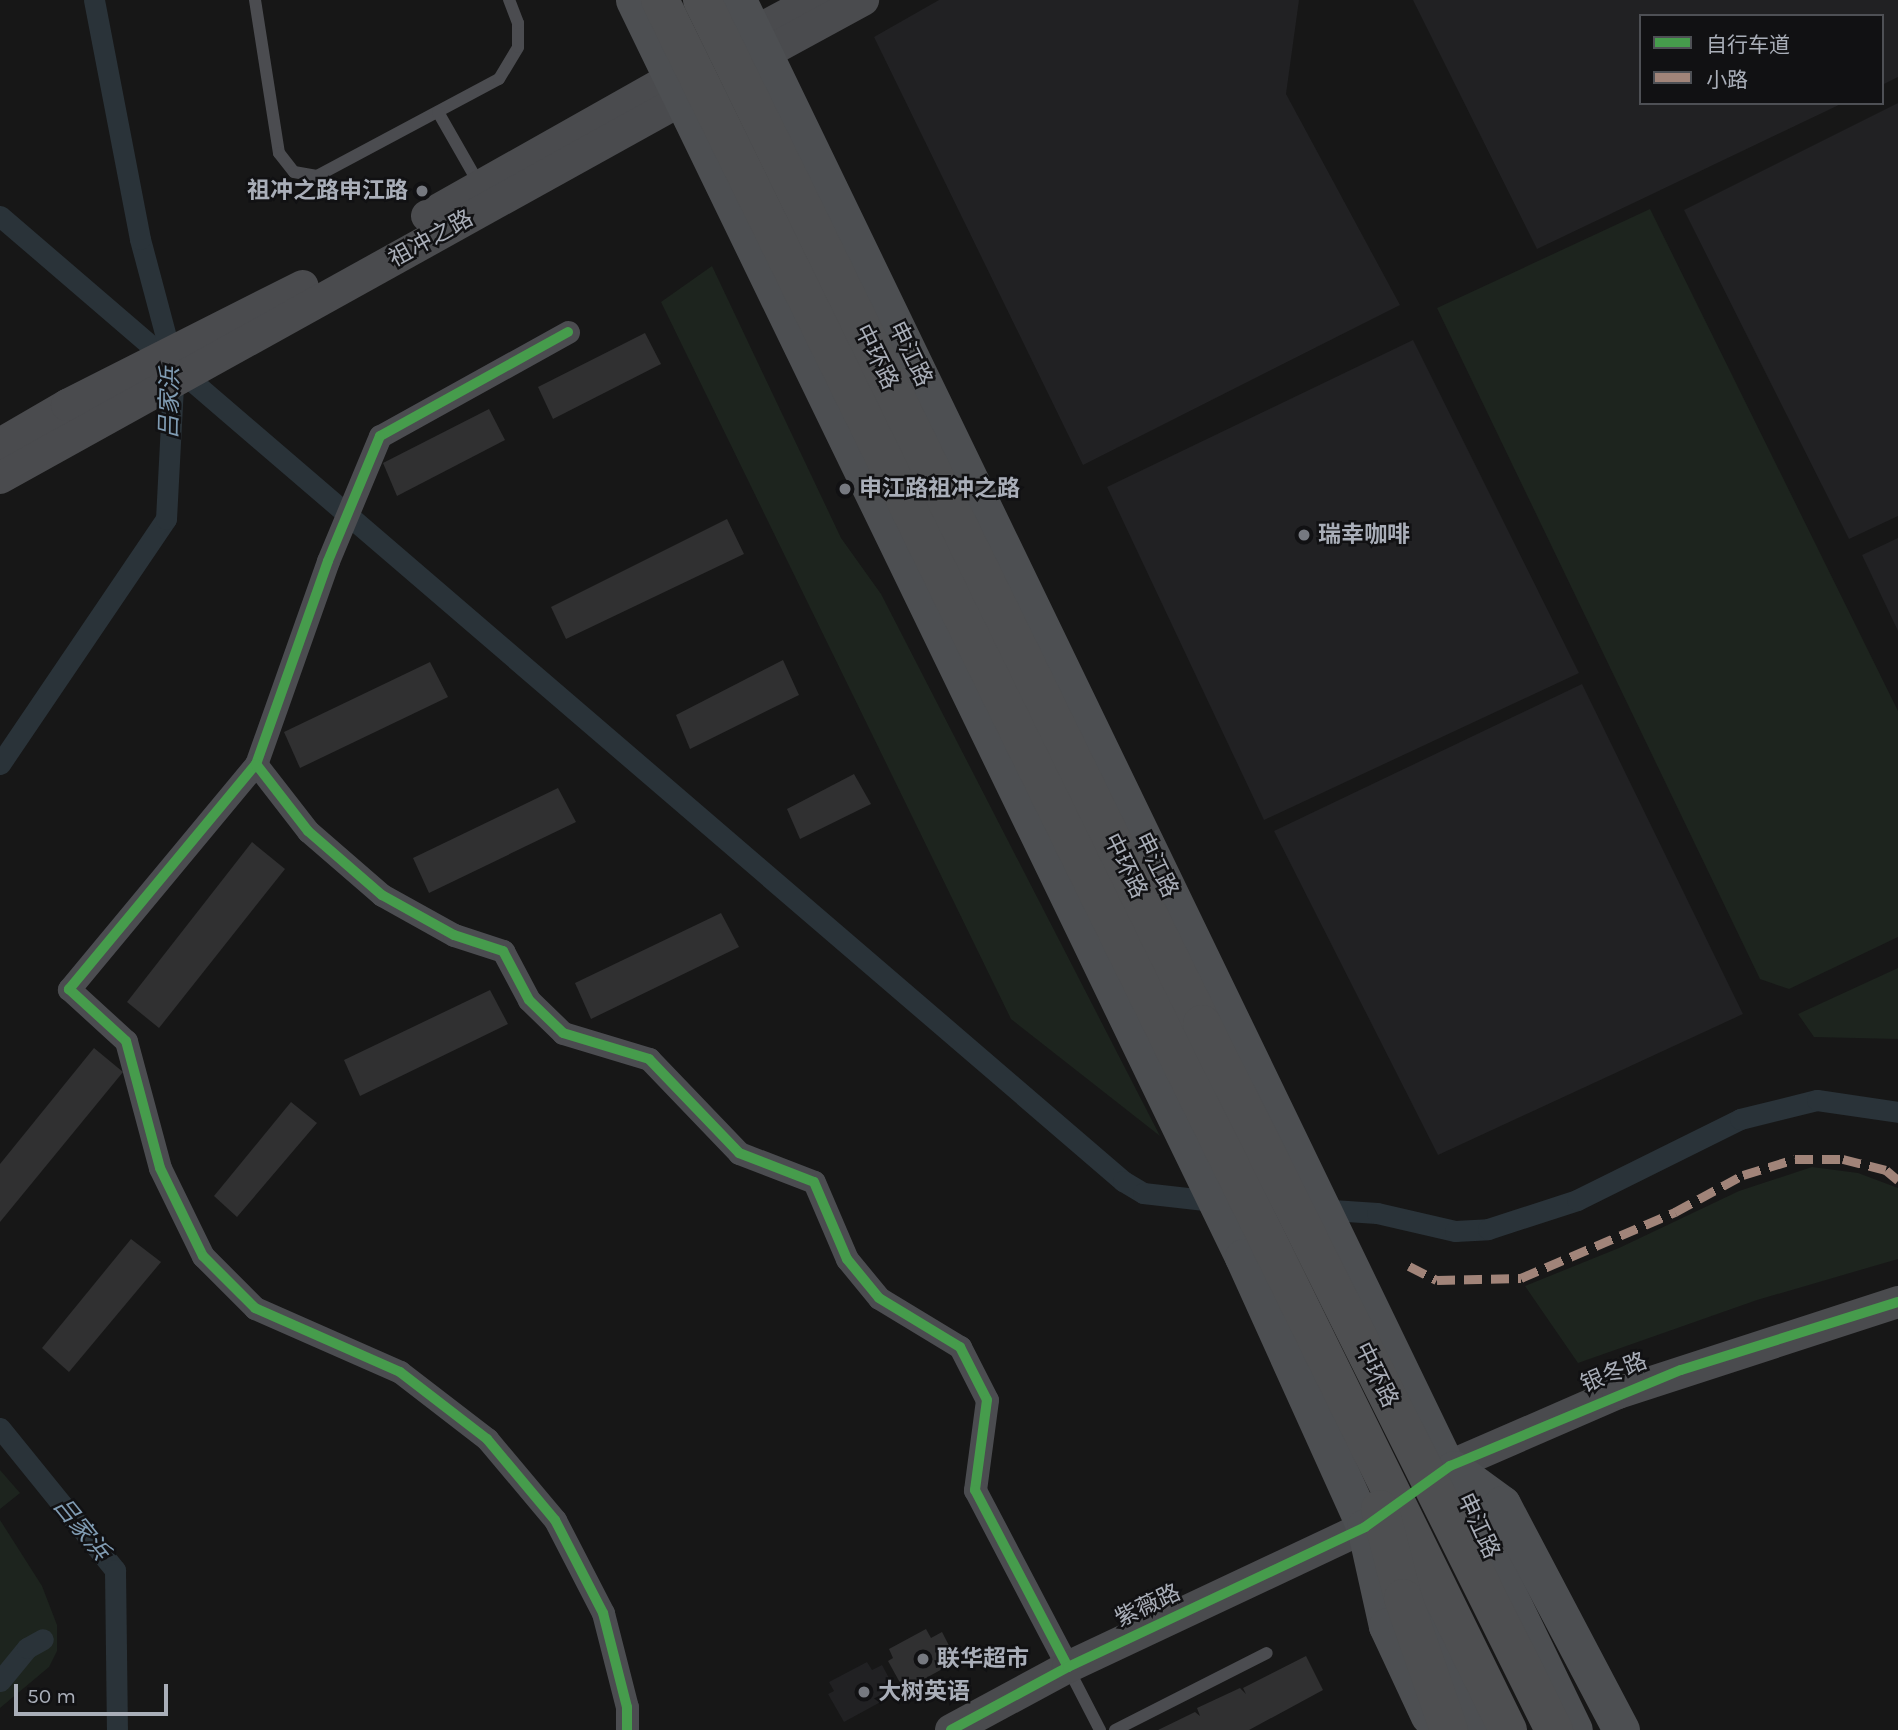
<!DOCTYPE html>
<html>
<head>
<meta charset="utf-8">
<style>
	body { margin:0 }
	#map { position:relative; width:1898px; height:1730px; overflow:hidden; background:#171717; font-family:Karla,"Noto Sans SC",sans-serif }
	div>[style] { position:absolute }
	.built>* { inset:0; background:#212123 }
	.green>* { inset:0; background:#1d241e }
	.canal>* { height:21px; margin:-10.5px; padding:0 10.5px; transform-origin:10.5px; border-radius:10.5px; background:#2a3339 }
	.building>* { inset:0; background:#303031 }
	.lane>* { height:12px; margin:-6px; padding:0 6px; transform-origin:6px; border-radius:6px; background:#4b4c50 }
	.street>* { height:23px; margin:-11.5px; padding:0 11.5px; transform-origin:11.5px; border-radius:11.5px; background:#4b4c50 }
	.secondary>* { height:32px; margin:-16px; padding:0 16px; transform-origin:16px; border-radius:16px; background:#4a4b4e }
	.primary>* { height:37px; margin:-18.5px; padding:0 18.5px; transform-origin:18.5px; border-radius:18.5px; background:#4d4f52 }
	.highway-bridge>* { height:38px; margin:-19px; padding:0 19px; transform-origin:19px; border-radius:19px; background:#4e4f51 }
	.quiet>* { height:9px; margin-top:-4.5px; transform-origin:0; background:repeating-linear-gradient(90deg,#a18479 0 18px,transparent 0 27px) }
	.cycleway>* { height:10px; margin:-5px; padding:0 5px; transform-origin:5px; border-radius:5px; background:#469c4c }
	.dots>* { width:19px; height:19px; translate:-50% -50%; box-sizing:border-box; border:4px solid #111113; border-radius:50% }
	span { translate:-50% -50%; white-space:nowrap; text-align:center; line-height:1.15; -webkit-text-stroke:5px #111113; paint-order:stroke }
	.poi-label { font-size:23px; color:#a9aeb8; font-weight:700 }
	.right { translate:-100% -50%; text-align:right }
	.left { translate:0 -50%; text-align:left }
	.street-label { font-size:23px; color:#a9aeb8 }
	.water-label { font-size:24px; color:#809cb3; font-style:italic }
	.legend { position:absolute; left:1639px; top:14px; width:245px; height:91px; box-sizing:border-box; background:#111113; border:2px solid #4e5055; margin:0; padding:9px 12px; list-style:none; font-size:21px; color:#a9aeb8 }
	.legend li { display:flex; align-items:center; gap:14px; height:35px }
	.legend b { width:35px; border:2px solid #4e5055 }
	.scale { position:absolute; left:14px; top:1684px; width:154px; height:32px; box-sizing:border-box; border:4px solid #a9aeb8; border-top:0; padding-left:9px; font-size:21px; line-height:24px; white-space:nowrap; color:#a9aeb8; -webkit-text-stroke:5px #111113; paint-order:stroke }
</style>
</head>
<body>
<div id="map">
	<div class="built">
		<i style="clip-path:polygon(939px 0,1299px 0,1286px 94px,1400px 305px,1083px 465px,874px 37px)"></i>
		<i style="clip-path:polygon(1413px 0,1898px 0,1898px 77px,1882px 85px,1882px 16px,1641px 16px,1641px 103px,1843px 103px,1537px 249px)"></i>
		<i style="clip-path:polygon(1898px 103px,1898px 516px,1849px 539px,1684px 210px)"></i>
		<i style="clip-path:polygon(1413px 340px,1579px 673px,1264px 820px,1107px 487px)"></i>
		<i style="clip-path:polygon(1898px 538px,1898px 631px,1862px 555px)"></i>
		<i style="clip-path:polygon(1582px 684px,1743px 1014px,1438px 1155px,1274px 831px)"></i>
		<i style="clip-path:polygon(867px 1662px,872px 1670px,882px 1665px,897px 1693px,844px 1722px,828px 1694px,834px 1691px,829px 1682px)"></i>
	</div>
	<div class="green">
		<i style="clip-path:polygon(1650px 209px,1898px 711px,1898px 937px,1789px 989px,1760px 979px,1437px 308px)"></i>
		<i style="clip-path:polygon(712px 266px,841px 538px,881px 594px,1160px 1136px,1011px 1019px,661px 302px)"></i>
		<i style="clip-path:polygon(1898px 968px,1898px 1039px,1814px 1037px,1798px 1014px)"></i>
		<i style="clip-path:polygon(1812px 1167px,1858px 1173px,1898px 1188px,1898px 1259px,1757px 1300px,1578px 1363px,1525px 1286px,1619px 1248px,1739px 1191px)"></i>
		<i style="clip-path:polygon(0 1470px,20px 1493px,0 1509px)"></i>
		<i style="clip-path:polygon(0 1520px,42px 1586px,57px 1625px,57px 1651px,49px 1667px,0 1708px)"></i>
	</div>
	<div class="canal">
		<i style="left:0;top:216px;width:1481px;rotate:40.67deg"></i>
		<i style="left:1123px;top:1181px;width:23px;rotate:31deg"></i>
		<i style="left:1143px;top:1193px;width:80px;rotate:6.5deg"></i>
		<i style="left:0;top:764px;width:296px;rotate:-55.9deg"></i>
		<i style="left:166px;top:519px;width:152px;rotate:-87deg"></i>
		<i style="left:174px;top:367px;width:132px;rotate:-104.9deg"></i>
		<i style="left:140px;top:239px;width:243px;rotate:-100.9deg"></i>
		<i style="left:1317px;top:1209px;width:60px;rotate:3.8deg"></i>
		<i style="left:1377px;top:1213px;width:80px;rotate:13deg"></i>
		<i style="left:1455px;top:1231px;width:33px;rotate:-3deg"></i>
		<i style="left:1488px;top:1229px;width:94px;rotate:-18deg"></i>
		<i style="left:1577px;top:1200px;width:182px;rotate:-26.4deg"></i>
		<i style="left:1740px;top:1119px;width:79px;rotate:-13.9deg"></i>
		<i style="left:1817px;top:1100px;width:82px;rotate:8.4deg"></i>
		<i style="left:0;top:1428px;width:183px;rotate:51deg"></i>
		<i style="left:115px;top:1570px;width:160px;rotate:89.3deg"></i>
		<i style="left:0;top:1681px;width:43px;rotate:-50.7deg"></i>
		<i style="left:27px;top:1648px;width:18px;rotate:-29deg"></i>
	</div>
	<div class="building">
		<i style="clip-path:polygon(645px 333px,661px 364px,553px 419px,538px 387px)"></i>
		<i style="clip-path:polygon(489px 409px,505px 440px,397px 496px,383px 463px)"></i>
		<i style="clip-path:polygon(727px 519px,744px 554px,566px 639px,551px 607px)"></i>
		<i style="clip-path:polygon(783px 660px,799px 695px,690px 749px,676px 715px)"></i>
		<i style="clip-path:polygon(430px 662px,448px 697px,300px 768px,284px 732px)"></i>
		<i style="clip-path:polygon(854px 774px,871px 804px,800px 839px,787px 809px)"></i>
		<i style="clip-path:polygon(558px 788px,576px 822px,429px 893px,413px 858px)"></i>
		<i style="clip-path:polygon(252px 842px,285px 869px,159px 1028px,127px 1002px)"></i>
		<i style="clip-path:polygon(721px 913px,739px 947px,591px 1019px,575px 983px)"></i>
		<i style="clip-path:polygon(490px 990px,508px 1024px,360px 1096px,344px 1060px)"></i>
		<i style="clip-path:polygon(94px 1048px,123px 1072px,0 1222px,0 1164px)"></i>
		<i style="clip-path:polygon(291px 1102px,317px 1123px,237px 1217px,214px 1196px)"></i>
		<i style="clip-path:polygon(131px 1239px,161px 1262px,69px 1372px,42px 1348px)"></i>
		<i style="clip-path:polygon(926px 1629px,931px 1638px,942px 1632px,957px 1661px,904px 1690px,888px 1661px,893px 1658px,889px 1649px)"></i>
		<i style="clip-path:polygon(1306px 1656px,1323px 1690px,1249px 1730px,1158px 1730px,1195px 1712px,1200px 1716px,1197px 1708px,1240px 1688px,1246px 1694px,1243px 1688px)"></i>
	</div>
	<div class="lane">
		<i style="left:255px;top:0;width:155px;rotate:81.1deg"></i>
		<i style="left:279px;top:153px;width:24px;rotate:52deg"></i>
		<i style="left:294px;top:172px;width:23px;rotate:10deg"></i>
		<i style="left:317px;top:176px;width:206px;rotate:-28.1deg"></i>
		<i style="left:499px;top:79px;width:37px;rotate:-59deg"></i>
		<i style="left:518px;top:47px;width:24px;rotate:-90deg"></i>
		<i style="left:518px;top:23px;width:25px;rotate:-111deg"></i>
		<i style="left:438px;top:112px;width:83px;rotate:60.3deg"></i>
		<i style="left:1068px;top:1668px;width:70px;rotate:62.7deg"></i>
		<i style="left:1115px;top:1730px;width:170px;rotate:-26.9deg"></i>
	</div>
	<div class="street">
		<i style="left:568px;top:332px;width:215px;rotate:151deg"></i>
		<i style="left:380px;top:436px;width:135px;rotate:112.6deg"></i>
		<i style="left:328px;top:561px;width:215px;rotate:109.5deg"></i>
		<i style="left:256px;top:764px;width:293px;rotate:129.7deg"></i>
		<i style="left:69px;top:989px;width:77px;rotate:42.4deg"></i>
		<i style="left:126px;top:1041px;width:131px;rotate:75deg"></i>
		<i style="left:160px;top:1168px;width:98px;rotate:64deg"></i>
		<i style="left:203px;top:1256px;width:74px;rotate:45deg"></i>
		<i style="left:255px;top:1308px;width:158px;rotate:23.8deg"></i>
		<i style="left:400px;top:1372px;width:110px;rotate:37.6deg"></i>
		<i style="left:487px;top:1439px;width:106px;rotate:50deg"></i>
		<i style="left:555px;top:1520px;width:105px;rotate:62.7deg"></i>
		<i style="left:603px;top:1613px;width:97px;rotate:75.7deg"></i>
		<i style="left:627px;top:1707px;width:23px;rotate:90deg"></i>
		<i style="left:256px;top:764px;width:85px;rotate:52.2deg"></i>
		<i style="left:308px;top:831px;width:98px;rotate:40.9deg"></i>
		<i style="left:382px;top:895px;width:82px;rotate:29.1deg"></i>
		<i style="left:454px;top:935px;width:52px;rotate:18.1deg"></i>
		<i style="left:503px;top:951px;width:55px;rotate:62deg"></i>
		<i style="left:529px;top:1000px;width:47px;rotate:44.1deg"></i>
		<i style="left:563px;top:1033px;width:90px;rotate:16.8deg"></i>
		<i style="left:649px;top:1059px;width:130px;rotate:46.2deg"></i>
		<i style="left:739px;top:1153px;width:80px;rotate:21.1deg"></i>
		<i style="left:814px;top:1182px;width:84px;rotate:66.8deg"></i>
		<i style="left:847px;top:1259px;width:50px;rotate:50.6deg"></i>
		<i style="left:879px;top:1298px;width:95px;rotate:31.2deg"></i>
		<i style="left:960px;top:1347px;width:59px;rotate:63deg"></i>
		<i style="left:987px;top:1400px;width:91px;rotate:97.6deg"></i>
		<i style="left:975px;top:1490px;width:200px;rotate:62.3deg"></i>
	</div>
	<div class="secondary">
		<i style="left:732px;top:44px;width:93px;rotate:-28.2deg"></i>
		<i style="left:742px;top:66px;width:138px;rotate:-28.6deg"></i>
		<i style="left:427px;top:216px;width:305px;rotate:-29.4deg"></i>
		<i style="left:0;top:444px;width:78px;rotate:-30.2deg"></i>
		<i style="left:67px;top:405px;width:264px;rotate:-26.8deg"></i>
		<i style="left:0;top:478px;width:804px;rotate:-29.02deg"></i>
		<i style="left:1432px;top:1479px;width:22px;rotate:-36deg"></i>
		<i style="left:1450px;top:1466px;width:183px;rotate:-23.5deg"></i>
		<i style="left:1618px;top:1393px;width:294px;rotate:-18deg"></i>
		<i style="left:951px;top:1730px;width:133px;rotate:-28.3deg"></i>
		<i style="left:1068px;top:1667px;width:328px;rotate:-25.2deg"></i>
		<i style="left:1365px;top:1527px;width:24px;rotate:-36deg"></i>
	</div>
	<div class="primary">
		<i style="left:634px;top:0;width:1397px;rotate:64.15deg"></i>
		<i style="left:1243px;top:1257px;width:296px;rotate:65.7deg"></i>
		<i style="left:1365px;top:1527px;width:101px;rotate:77.5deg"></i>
		<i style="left:1387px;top:1626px;width:99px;rotate:65deg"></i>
		<i style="left:738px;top:0;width:1921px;rotate:64.21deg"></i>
		<i style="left:1454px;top:1469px;width:59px;rotate:36.1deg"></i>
		<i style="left:1502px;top:1504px;width:255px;rotate:62.2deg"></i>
		<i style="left:1421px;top:1616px;width:128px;rotate:62.6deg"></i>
	</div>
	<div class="highway-bridge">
		<i style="left:660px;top:0;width:1927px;rotate:63.89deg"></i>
		<i style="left:702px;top:0;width:1140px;rotate:63.97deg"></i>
		<i style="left:1202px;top:1024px;width:789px;rotate:63.5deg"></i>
		<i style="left:1380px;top:1509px;width:92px;rotate:75.5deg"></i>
		<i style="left:1403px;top:1598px;width:140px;rotate:70.8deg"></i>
	</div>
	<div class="quiet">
		<i style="left:1409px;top:1266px;width:31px;rotate:27deg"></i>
		<i style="left:1437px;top:1280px;width:84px;rotate:-1.4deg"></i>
		<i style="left:1521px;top:1278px;width:168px;rotate:-23.2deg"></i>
		<i style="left:1675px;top:1212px;width:77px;rotate:-28.6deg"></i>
		<i style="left:1743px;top:1175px;width:54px;rotate:-17.1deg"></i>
		<i style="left:1795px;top:1159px;width:48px"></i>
		<i style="left:1843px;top:1159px;width:44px;rotate:14.3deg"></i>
		<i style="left:1886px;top:1170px;width:16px;rotate:40deg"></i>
	</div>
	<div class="cycleway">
		<i style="left:568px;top:332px;width:215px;rotate:151deg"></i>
		<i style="left:380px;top:436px;width:135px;rotate:112.6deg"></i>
		<i style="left:328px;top:561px;width:215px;rotate:109.5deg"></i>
		<i style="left:256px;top:764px;width:293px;rotate:129.7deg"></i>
		<i style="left:69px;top:989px;width:77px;rotate:42.4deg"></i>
		<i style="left:126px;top:1041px;width:131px;rotate:75deg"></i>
		<i style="left:160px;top:1168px;width:98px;rotate:64deg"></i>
		<i style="left:203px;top:1256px;width:74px;rotate:45deg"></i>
		<i style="left:255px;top:1308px;width:158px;rotate:23.8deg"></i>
		<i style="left:400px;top:1372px;width:110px;rotate:37.6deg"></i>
		<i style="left:487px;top:1439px;width:106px;rotate:50deg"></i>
		<i style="left:555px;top:1520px;width:105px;rotate:62.7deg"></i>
		<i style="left:603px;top:1613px;width:97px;rotate:75.7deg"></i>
		<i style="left:627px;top:1707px;width:23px;rotate:90deg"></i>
		<i style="left:256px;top:764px;width:85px;rotate:52.2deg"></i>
		<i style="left:308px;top:831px;width:98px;rotate:40.9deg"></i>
		<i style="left:382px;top:895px;width:82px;rotate:29.1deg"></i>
		<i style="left:454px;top:935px;width:52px;rotate:18.1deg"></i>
		<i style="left:503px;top:951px;width:55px;rotate:62deg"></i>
		<i style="left:529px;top:1000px;width:47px;rotate:44.1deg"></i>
		<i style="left:563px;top:1033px;width:90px;rotate:16.8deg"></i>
		<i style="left:649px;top:1059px;width:130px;rotate:46.2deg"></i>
		<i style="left:739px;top:1153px;width:80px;rotate:21.1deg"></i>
		<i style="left:814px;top:1182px;width:84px;rotate:66.8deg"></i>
		<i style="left:847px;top:1259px;width:50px;rotate:50.6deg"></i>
		<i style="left:879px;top:1298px;width:95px;rotate:31.2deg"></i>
		<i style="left:960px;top:1347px;width:59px;rotate:63deg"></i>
		<i style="left:987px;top:1400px;width:91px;rotate:97.6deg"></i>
		<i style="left:975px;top:1490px;width:200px;rotate:62.3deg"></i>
		<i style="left:951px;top:1730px;width:133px;rotate:-28.3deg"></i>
		<i style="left:1068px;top:1667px;width:328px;rotate:-25.2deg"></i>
		<i style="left:1365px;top:1527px;width:105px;rotate:-35.7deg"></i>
		<i style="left:1450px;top:1466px;width:250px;rotate:-22.6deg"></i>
		<i style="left:1681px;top:1370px;width:227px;rotate:-17.4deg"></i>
	</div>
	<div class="dots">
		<i style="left:422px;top:191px;background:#767980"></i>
		<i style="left:845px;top:489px;background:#767980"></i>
		<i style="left:1304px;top:535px;background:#767980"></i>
		<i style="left:923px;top:1659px;background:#767980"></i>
		<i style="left:864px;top:1692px;background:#767980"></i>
	</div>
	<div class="poi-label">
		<span class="right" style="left:408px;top:191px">祖冲之路申江路</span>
		<span class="left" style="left:859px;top:489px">申江路祖冲之路</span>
		<span class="left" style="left:1318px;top:535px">瑞幸咖啡</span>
		<span class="left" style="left:937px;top:1659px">联华超市</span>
		<span class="left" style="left:878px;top:1692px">大树英语</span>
	</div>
	<div class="street-label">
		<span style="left:431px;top:239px;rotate:-29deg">祖冲之路</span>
		<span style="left:910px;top:354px;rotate:64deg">申江路</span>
		<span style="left:876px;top:357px;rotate:64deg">中环路</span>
		<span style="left:1156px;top:865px;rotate:64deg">申江路</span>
		<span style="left:1125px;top:866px;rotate:64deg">中环路</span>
		<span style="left:1614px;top:1373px;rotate:-22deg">银冬路</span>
		<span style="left:1376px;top:1375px;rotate:64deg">中环路</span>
		<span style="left:1478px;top:1526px;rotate:65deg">申江路</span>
		<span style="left:1148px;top:1606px;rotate:-25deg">紫薇路</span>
	</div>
	<div class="water-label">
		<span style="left:170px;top:403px;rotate:-89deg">吕家浜</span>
		<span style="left:81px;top:1529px;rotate:51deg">吕家浜</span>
	</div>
	<ul class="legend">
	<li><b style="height:9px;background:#469c4c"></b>自行车道</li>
	<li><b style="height:9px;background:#a18479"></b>小路</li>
	</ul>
	<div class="scale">50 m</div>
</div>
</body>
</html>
